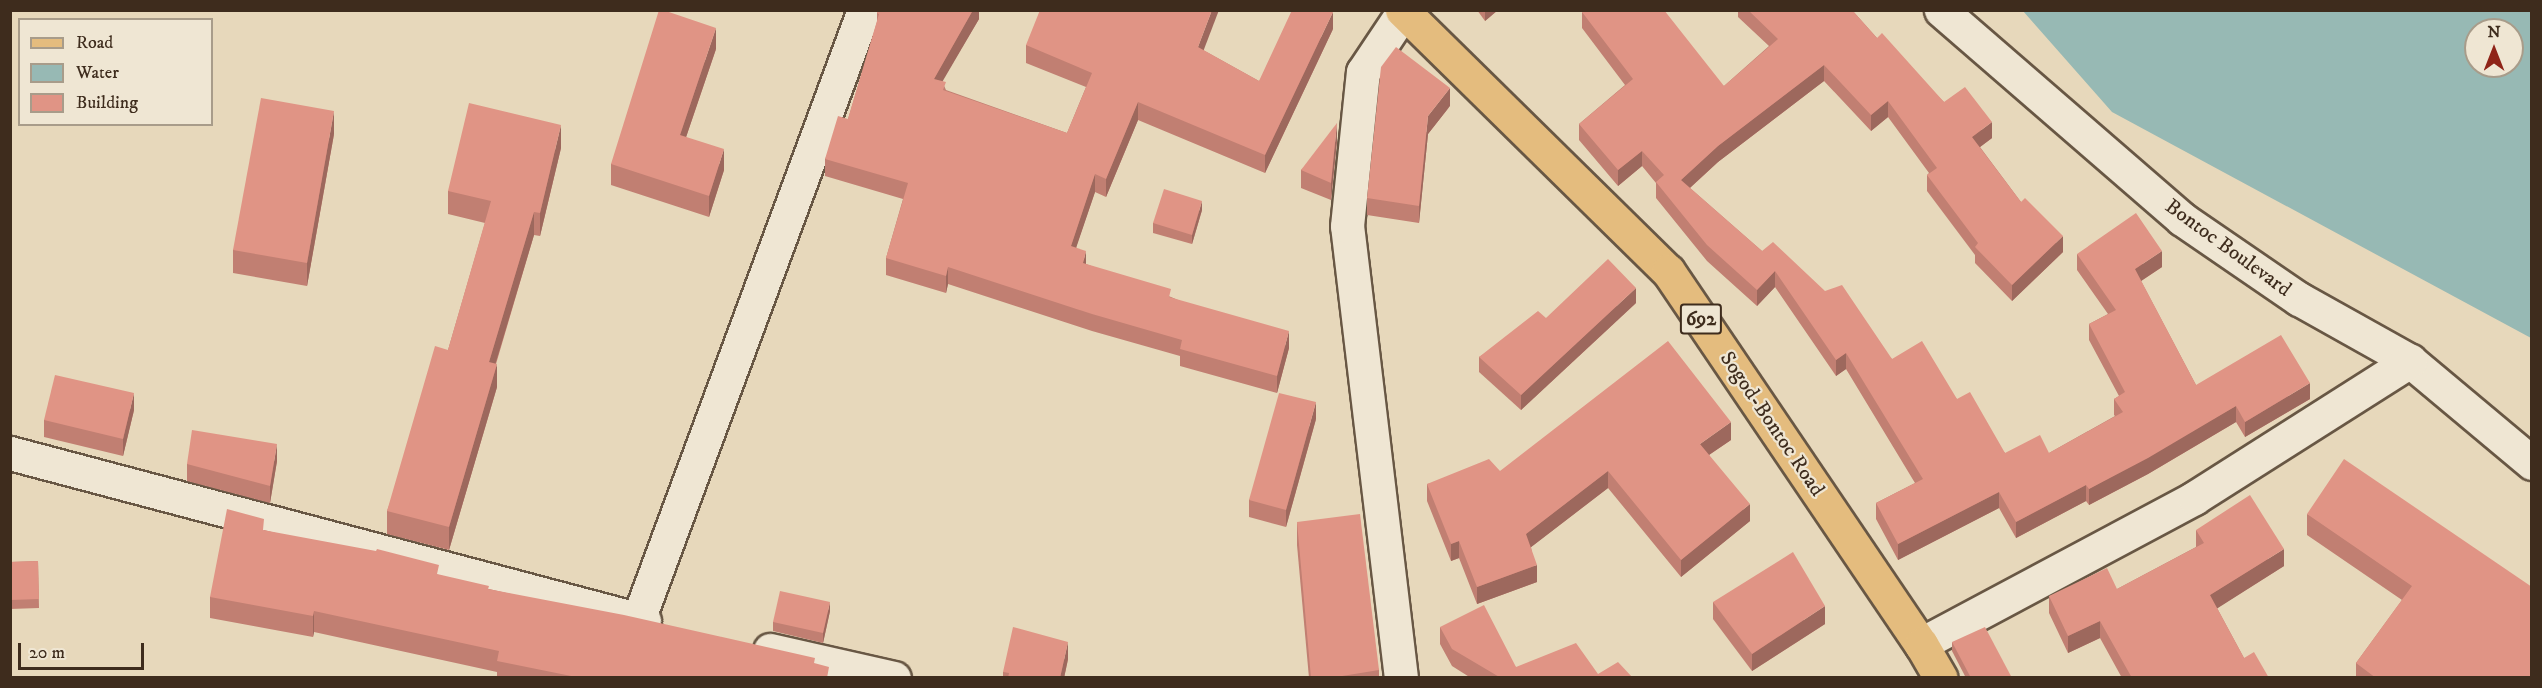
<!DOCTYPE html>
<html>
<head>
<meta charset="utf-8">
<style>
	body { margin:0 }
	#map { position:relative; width:2542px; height:688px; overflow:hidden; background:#e7d8bb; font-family:"IM FELL DW Pica",serif }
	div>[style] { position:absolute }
	.water>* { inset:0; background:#97b9b4 }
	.roads { filter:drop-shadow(2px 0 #685744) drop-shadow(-2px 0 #685744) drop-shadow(0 2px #685744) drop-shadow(0 -2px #685744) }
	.minor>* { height:33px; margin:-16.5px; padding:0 16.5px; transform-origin:16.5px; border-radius:16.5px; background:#efe6d3 }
	.primary>* { height:33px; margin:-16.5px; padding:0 16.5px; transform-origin:16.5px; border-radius:16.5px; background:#e4bc7e }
	.wall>* { inset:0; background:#c17f72 }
	.shaded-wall>* { inset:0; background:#9d685d }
	.building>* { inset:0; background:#e09485 }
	span { translate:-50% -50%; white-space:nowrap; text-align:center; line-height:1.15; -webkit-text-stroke:4.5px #efe6d3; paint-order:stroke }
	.shield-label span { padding:2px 4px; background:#efe6d3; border:2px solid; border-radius:4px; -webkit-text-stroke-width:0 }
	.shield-label { font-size:20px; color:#3e2c1d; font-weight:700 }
	.street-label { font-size:21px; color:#3e2c1d }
	.frame { position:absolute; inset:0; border:12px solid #3e2c1d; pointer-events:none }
	.legend { position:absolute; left:18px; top:18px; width:195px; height:108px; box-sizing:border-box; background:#efe6d3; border:2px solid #a89c8a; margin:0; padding:8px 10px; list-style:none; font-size:18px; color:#3e2c1d }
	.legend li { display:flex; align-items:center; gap:12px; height:30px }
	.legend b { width:30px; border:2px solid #a89c8a }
	.north { position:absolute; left:2464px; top:18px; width:60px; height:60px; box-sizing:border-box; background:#efe6d3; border:2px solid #a89c8a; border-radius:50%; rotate:0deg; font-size:16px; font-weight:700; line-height:24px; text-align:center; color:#3e2c1d }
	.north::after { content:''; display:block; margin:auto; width:21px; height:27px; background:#8f2418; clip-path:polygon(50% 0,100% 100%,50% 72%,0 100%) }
	.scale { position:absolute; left:18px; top:643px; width:126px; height:27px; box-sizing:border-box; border:3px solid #3e2c1d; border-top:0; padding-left:8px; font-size:18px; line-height:21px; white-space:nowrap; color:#3e2c1d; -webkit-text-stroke:4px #efe6d3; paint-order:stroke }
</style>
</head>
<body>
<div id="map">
	<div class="water">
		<i style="clip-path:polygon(evenodd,2023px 11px,2531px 11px,2531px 338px,2112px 112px,2023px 11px,2476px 30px,2512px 30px,2512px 66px,2476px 66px,2476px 30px)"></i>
	</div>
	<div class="roads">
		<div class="minor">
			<i style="left:1941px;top:10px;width:319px;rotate:40.9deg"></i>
			<i style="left:2182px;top:219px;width:142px;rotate:34.4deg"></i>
			<i style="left:2299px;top:299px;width:127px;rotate:29.2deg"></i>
			<i style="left:2410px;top:361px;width:159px;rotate:39.9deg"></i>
			<i style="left:10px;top:453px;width:656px;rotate:14.84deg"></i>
			<i style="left:638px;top:620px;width:651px;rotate:-69.67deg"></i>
			<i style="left:1921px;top:644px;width:310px;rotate:-28.1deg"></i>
			<i style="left:2194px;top:498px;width:256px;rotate:-32.4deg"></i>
			<i style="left:770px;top:650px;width:127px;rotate:12.7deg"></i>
			<i style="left:1401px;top:678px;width:455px;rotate:-96.8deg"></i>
			<i style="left:1347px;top:226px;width:155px;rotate:-84.1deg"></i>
			<i style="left:1363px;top:72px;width:72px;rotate:-56.3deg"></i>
		</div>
		<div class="primary">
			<i style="left:1402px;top:10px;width:373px;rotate:44.5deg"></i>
			<i style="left:1668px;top:271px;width:451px;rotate:55.9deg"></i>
			<i style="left:1921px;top:644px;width:39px;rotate:60deg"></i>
		</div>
	</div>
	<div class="wall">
		<i style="clip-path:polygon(979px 10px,979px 19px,942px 81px,946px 90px,1067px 133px,1086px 87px,1026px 63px,1026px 45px,1203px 50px,1259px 81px,1333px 29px,1265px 173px,1138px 120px,1106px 197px,1095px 192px,1076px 247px,1086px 264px,1171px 297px,1289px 348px,1277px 393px,1180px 366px,1180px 356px,1092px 331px,948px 284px,946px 293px,886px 275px,886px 258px,903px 199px,825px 176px,825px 159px,848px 119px,877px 22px,877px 13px)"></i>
		<i style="clip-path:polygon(1477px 10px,1498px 10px,1485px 21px)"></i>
		<i style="clip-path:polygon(1738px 10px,1852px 10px,1877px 38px,1944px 102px,1992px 138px,1980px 147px,2021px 202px,2063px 252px,2012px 301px,1975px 263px,1975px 255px,1927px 191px,1927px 175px,1929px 173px,1888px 117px,1871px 131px,1824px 81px,1718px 162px,1690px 188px,1762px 251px,1892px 359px,1957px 399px,2005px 453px,2049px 453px,2115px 416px,2114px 415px,2114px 399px,2119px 396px,2089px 340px,2089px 324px,2108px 314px,2077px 270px,2077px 254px,2162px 267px,2141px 281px,2196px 385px,2310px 399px,2245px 437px,2236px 422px,2148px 474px,2089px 505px,2086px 501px,2016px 538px,1999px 508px,1898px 560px,1876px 519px,1876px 503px,1915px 483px,1846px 369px,1836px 376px,1775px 287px,1757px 306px,1707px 261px,1656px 198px,1656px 183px,1642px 166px,1618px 186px,1579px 140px,1579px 124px,1625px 85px,1582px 28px,1582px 12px,1724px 86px,1769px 46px,1738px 17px)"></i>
		<i style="clip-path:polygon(716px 49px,686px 137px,724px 170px,709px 217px,611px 185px,611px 164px)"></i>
		<i style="clip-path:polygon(1450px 106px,1428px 134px,1419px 223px,1367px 215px,1367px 198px)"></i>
		<i style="clip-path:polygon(334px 134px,307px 286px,233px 273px,233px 250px)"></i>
		<i style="clip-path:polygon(1337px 141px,1331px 200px,1301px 188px,1301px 170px)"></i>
		<i style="clip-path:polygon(561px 148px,540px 236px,534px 235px,496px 364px,497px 387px,449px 550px,387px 534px,387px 511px,448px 350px,485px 223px,448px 214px,448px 191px)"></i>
		<i style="clip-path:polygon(1202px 210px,1192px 244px,1153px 233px,1153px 223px)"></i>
		<i style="clip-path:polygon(1636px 303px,1521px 410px,1479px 372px,1479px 357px,1546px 318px)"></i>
		<i style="clip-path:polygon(134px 410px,123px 456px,44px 437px,44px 420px)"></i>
		<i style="clip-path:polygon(1316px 419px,1286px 527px,1249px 517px,1249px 500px)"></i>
		<i style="clip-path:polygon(1731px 440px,1709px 455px,1750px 521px,1681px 577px,1608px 488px,1531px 547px,1537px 582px,1477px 604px,1459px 558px,1451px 561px,1427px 501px,1427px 484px,1500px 471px)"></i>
		<i style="clip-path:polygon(277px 461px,270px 503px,187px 481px,187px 464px)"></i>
		<i style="clip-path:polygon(2307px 514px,2532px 587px,2532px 678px,2356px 678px,2356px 663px,2402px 600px,2307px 535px)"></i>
		<i style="clip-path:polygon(1297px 522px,1379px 670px,1379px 678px,1309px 678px,1297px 545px)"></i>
		<i style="clip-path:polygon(264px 530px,439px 575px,489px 589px,815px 664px,829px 678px,497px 678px,497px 672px,314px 632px,313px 637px,210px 618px,210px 597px)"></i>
		<i style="clip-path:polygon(2196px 530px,2284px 566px,2217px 608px,2244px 658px,2269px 678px,2122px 678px,2100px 638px,2068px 653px,2049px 613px,2049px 596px,2117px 589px,2196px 547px)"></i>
		<i style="clip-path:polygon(38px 561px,39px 608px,10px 609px,10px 562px)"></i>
		<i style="clip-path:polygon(1713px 602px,1825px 624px,1752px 671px,1713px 619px)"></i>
		<i style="clip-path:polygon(830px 611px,823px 643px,773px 631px,773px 622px)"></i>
		<i style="clip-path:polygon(1440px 627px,1516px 667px,1633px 678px,1471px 678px,1452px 666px,1440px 644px)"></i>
		<i style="clip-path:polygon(1952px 642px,2012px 678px,1966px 678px,1952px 651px)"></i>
		<i style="clip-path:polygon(1068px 659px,1064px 678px,1003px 678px,1003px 672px)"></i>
	</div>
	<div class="shaded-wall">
		<i style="clip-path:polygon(973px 10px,979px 10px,979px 19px,934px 96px,934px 79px)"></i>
		<i style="clip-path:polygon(1212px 10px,1219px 10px,1198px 65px,1198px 47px)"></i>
		<i style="clip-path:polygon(1485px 10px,1498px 10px,1485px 21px)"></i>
		<i style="clip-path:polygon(1333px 12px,1333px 29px,1265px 173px,1265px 155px)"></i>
		<i style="clip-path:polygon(716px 28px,716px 49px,680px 155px,680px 135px)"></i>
		<i style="clip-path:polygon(1824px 65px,1824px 81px,1718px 162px,1681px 196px,1681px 180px,1718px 146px)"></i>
		<i style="clip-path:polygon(1450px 88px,1450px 106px,1428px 134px,1419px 223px,1419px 206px,1428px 116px)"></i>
		<i style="clip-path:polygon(1888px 101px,1888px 117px,1871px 131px,1871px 115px)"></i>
		<i style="clip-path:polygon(1138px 102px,1138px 120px,1106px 197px,1106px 179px)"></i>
		<i style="clip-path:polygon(334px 111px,334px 134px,307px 286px,307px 263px)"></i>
		<i style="clip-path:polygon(1992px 122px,1992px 138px,1972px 153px,1972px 137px)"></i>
		<i style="clip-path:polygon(1337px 123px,1337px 141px,1331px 200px,1331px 183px)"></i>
		<i style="clip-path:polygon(561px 125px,561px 148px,540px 236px,540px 213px)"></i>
		<i style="clip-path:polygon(724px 149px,724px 170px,709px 217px,709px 196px)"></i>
		<i style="clip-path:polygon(1642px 151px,1642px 166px,1618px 186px,1618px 170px)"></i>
		<i style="clip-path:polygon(1095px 174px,1095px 192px,1071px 263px,1071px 246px)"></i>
		<i style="clip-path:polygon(1202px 201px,1202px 210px,1192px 244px,1192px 235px)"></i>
		<i style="clip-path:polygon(534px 212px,534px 235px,489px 385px,489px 362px)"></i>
		<i style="clip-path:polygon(2063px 236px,2063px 252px,2012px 301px,2012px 285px)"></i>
		<i style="clip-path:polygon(1086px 251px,1086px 268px,1083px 263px)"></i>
		<i style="clip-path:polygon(2162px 251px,2162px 267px,2135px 285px,2135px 269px)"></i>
		<i style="clip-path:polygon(948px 267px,948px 284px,946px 293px,946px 276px)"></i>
		<i style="clip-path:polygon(1775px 271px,1775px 287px,1757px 306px,1757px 290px)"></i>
		<i style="clip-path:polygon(1636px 288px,1636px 303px,1521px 410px,1521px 395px)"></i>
		<i style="clip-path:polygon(1289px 331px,1289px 348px,1277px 393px,1277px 376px)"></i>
		<i style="clip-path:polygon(1846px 353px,1846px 369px,1836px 376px,1836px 360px)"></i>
		<i style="clip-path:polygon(497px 364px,497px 387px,449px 550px,449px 527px)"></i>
		<i style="clip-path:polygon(2310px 383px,2310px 399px,2245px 437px,2245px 422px)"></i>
		<i style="clip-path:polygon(134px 393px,134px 410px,123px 456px,123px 439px)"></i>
		<i style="clip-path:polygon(1316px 402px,1316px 419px,1286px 527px,1286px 510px)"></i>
		<i style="clip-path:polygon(2236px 406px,2236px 422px,2148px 474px,2089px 505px,2089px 489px)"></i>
		<i style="clip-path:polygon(1731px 422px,1731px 440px,1700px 461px,1700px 444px)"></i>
		<i style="clip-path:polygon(277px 444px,277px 461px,270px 503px,270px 486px)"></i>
		<i style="clip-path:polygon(1608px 471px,1608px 488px,1526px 551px,1526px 534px)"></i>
		<i style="clip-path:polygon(2086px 485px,2086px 501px,2016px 538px,2016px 522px)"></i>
		<i style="clip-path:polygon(1999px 492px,1999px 508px,1898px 560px,1898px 544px)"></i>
		<i style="clip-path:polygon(1750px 504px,1750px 521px,1681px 577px,1681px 560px)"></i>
		<i style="clip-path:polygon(1459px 541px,1459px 558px,1451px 561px,1451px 544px)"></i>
		<i style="clip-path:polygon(2284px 549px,2284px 566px,2210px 613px,2210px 595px)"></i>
		<i style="clip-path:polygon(1537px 565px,1537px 582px,1477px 604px,1477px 587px)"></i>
		<i style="clip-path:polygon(830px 602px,830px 611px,823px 643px,823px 633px)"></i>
		<i style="clip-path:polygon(1825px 606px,1825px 624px,1752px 671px,1752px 654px)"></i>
		<i style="clip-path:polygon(314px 611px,314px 632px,313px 637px,313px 616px)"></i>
		<i style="clip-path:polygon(2100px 621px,2100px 638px,2068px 653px,2068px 636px)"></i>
		<i style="clip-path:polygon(1068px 642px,1068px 659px,1064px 678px,1060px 678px)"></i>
	</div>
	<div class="building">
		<i style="clip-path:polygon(659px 10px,663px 10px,716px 28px,680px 135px,724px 149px,709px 196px,611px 164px)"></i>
		<i style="clip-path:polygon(877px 10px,973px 10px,934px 79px,946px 82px,943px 90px,1067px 133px,1092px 73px,1026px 45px,1040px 10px,1212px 10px,1198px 47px,1259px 81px,1292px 10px,1330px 10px,1333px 12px,1265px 155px,1138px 102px,1106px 179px,1095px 174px,1071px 246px,1086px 251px,1083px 263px,1171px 289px,1169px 297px,1289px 331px,1277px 376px,1180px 349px,1182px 340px,1092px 314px,948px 267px,946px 276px,886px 258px,908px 183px,825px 159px,838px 116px,848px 119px,879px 14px,877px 13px)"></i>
		<i style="clip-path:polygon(1584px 10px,1664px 10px,1724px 86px,1778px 39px,1748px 10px,1852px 10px,1877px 38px,1882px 33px,1944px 102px,1965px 87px,1992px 122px,1972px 137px,2021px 202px,2025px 198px,2063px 236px,2012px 285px,1975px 247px,1978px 243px,1927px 175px,1937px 168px,1888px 101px,1871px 115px,1824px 65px,1718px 146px,1681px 180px,1762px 251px,1773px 242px,1825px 291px,1842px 285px,1892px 359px,1922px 341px,1957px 399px,1970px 392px,2005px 453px,2040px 435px,2049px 453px,2123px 412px,2114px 399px,2125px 392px,2089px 324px,2116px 310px,2077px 254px,2136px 213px,2162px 251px,2135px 269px,2196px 385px,2281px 335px,2310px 383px,2245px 422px,2236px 406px,2148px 458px,2089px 489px,2086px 485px,2016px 522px,1999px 492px,1898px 544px,1876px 503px,1923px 479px,1846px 353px,1836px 360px,1775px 271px,1757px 290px,1707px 245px,1656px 182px,1664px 175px,1642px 151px,1618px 170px,1579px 124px,1633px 79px,1582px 12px)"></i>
		<i style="clip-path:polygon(1396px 47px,1450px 88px,1428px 116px,1419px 206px,1367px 198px,1381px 67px)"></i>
		<i style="clip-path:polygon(261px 98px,334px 111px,307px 263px,233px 250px)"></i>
		<i style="clip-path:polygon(469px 103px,561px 125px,540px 213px,534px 212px,489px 362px,497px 364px,449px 527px,387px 511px,435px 346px,448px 350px,491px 201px,448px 191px)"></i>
		<i style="clip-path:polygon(1337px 123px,1331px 183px,1301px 170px)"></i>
		<i style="clip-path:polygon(1164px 189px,1202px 201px,1192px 235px,1153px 223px)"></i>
		<i style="clip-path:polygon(1608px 259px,1636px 288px,1521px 395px,1479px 357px,1538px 311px,1546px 318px)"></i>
		<i style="clip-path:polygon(1668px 341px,1731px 422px,1700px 444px,1750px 504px,1681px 560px,1608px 471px,1526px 534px,1537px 565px,1477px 587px,1459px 541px,1451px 544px,1427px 484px,1489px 459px,1500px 471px)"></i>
		<i style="clip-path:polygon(55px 375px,134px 393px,123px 439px,44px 420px)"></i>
		<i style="clip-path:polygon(1279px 393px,1316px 402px,1286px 510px,1249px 500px)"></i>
		<i style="clip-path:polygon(192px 430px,277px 444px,270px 486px,187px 464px)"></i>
		<i style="clip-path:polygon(2344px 459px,2532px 587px,2532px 678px,2376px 678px,2356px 663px,2412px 586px,2307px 514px)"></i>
		<i style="clip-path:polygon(2250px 495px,2284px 549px,2210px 595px,2244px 658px,2254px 652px,2269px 678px,2132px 678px,2100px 621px,2068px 636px,2049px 596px,2107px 568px,2117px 589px,2204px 543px,2196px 530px)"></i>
		<i style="clip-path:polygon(227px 509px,264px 519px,263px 530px,376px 551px,377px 549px,439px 565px,437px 574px,489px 586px,488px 589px,624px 615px,815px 658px,814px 663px,829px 667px,827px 678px,581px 678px,497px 661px,499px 651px,314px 611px,313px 616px,210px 597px)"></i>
		<i style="clip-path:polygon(1360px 514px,1379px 670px,1330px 678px,1311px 678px,1297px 522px)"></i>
		<i style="clip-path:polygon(1793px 552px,1825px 606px,1752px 654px,1713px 602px)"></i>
		<i style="clip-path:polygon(38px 561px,39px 599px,10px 600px,10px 562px)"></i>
		<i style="clip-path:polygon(780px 591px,830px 602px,823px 633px,773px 622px)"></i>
		<i style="clip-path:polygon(1484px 605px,1516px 667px,1576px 643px,1598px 674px,1618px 662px,1633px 678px,1501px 678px,1452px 649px,1440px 627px)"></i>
		<i style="clip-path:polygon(1013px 627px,1068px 642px,1060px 678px,1008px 678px,1009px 673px,1003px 672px)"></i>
		<i style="clip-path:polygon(1985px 627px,2012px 678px,1971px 678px,1952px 642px)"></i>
	</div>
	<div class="shield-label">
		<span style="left:1701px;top:319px">692</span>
	</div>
	<div class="street-label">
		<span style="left:2228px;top:248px;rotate:36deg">Bontoc Boulevard</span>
		<span style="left:1772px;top:424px;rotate:56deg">Sogod-Bontoc Road</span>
	</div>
	<div class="frame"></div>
	<ul class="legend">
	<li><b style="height:8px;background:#e4bc7e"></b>Road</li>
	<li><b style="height:16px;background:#97b9b4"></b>Water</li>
	<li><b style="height:16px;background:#e09485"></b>Building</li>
	</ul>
	<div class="north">N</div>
	<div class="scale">20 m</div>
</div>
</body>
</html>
